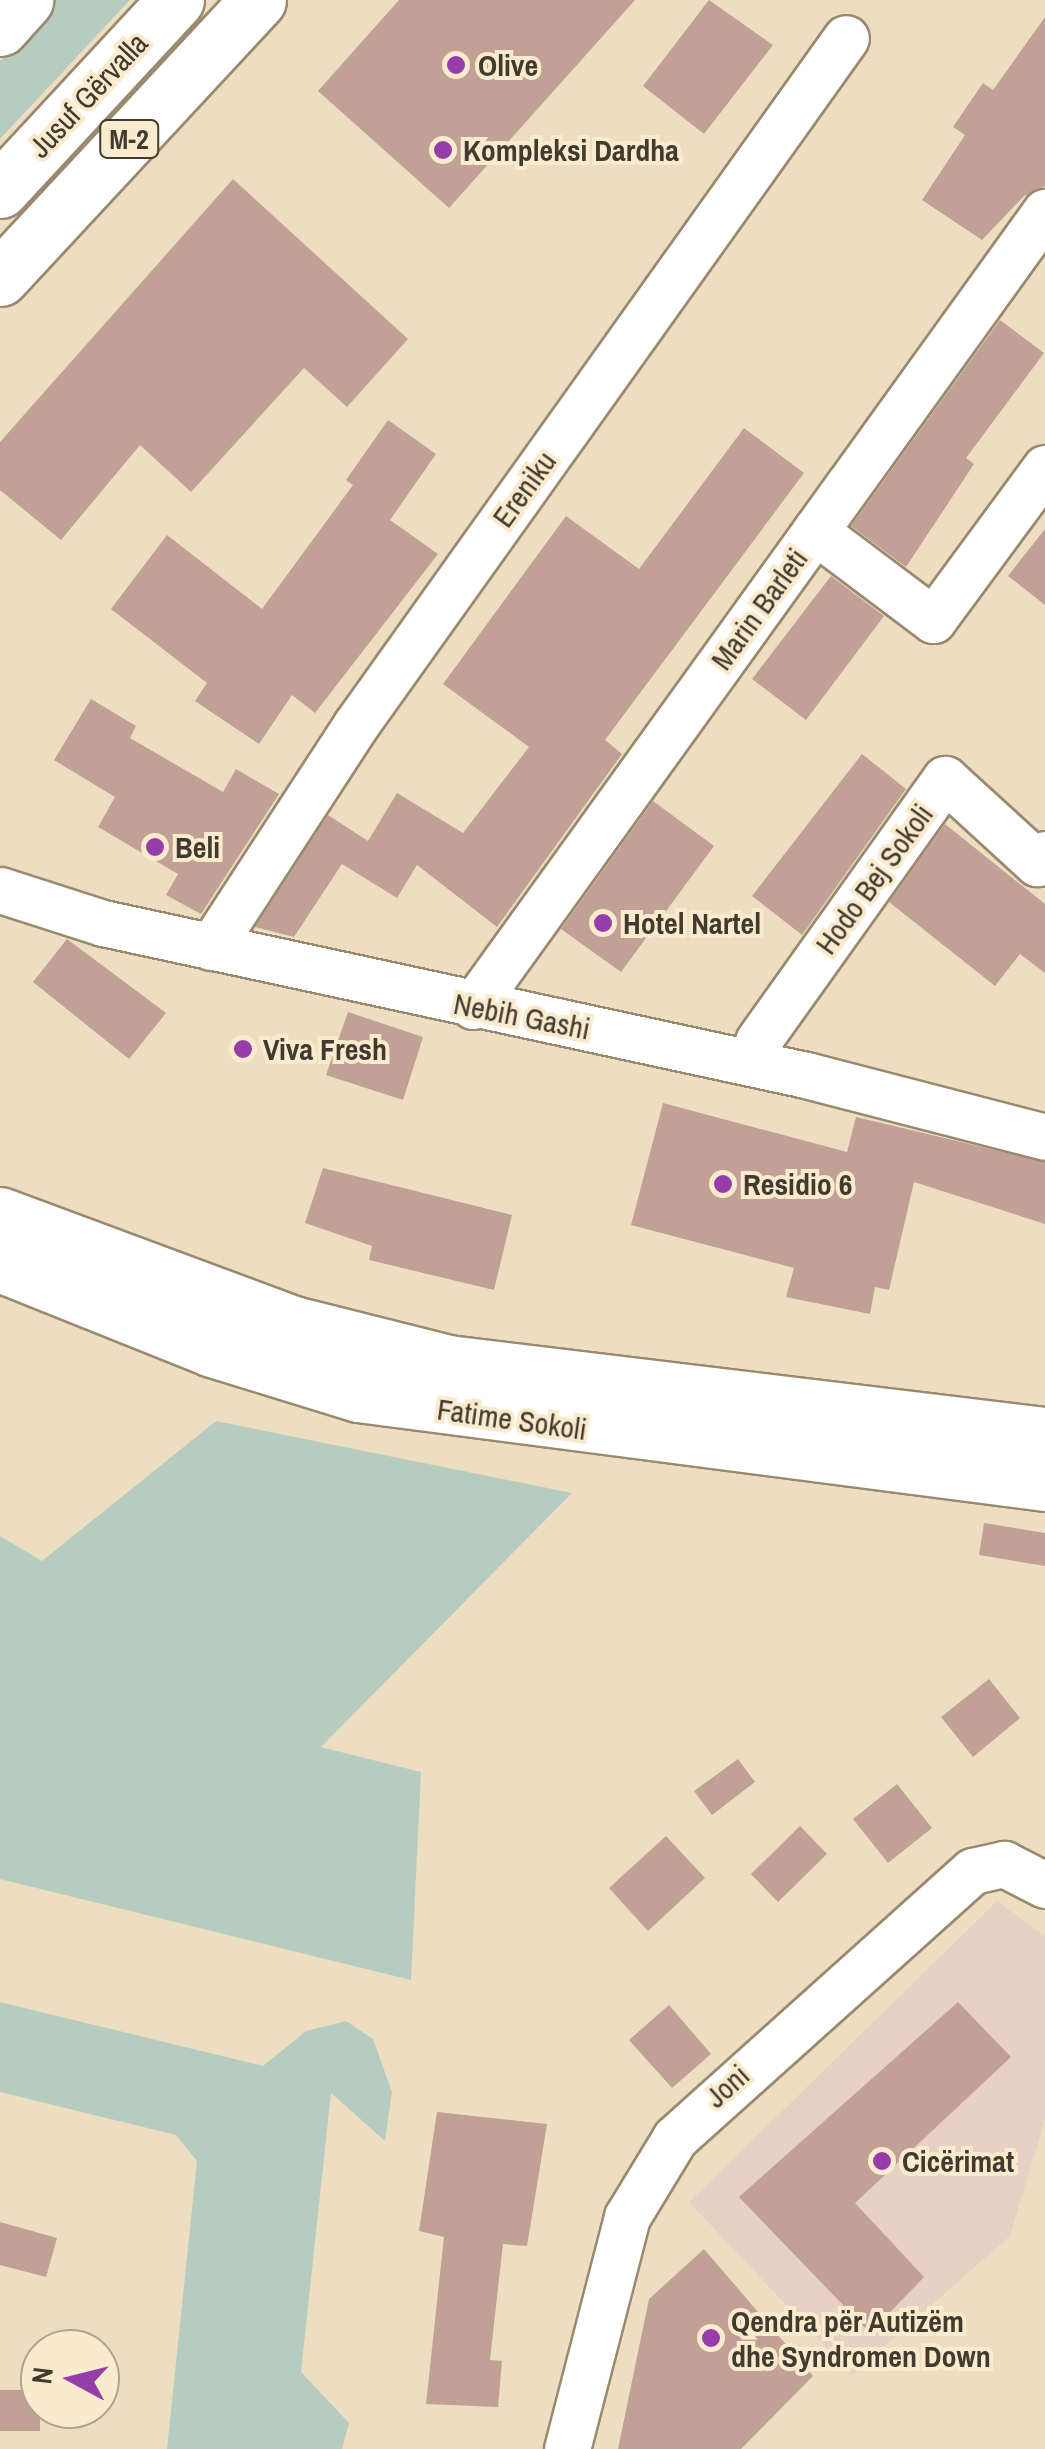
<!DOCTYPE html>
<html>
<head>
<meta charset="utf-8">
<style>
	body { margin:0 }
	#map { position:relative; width:1045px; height:2449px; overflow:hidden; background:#eedec1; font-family:"Archivo Narrow",sans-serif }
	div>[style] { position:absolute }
	.education>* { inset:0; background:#e7d1c4 }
	.green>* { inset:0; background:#b7ccc1 }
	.building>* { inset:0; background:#c1a095 }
	.roads { filter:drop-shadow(2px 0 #998a6f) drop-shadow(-2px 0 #998a6f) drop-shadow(0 2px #998a6f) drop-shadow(0 -2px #998a6f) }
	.minor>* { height:45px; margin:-22.5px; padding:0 22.5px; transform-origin:22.5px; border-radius:22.5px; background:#fff }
	.tertiary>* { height:55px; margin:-27.5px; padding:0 27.5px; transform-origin:27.5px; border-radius:27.5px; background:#fff }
	.trunk>* { height:55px; margin:-27.5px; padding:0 27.5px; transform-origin:27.5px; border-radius:27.5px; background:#fff }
	.dots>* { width:28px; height:28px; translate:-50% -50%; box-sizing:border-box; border:5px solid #fbebce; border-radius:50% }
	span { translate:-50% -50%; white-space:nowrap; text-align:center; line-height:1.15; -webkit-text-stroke:8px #fbebce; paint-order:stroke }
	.shield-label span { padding:2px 8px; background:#fbebce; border:2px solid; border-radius:8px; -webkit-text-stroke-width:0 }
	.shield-label { font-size:28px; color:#413a2f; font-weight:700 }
	.poi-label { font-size:30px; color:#413a2f; font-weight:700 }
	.left { translate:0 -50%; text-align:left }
	.street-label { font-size:30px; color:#413a2f }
	.north { position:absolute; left:20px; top:2329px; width:100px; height:100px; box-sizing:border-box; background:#fbebce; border:2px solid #b1a48e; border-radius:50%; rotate:277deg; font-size:28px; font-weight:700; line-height:40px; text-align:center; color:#413a2f }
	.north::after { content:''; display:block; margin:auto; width:35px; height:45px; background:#953da9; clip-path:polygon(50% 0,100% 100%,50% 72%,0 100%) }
</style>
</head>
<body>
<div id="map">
	<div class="education">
		<i style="clip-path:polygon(997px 1901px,1045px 1936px,1045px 2120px,1010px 2236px,852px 2375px,689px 2202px)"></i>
	</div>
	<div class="green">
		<i style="clip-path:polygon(55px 0,130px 0,0 139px,0 61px)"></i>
		<i style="clip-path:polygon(216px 1421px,572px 1493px,321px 1747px,421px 1772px,411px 1980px,0 1879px,0 1536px,42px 1561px)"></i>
		<i style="clip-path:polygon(0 2002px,263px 2066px,306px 2031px,346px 2021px,373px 2039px,392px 2092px,385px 2141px,331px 2093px,301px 2372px,349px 2423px,342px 2449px,167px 2449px,197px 2161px,176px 2135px,0 2092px)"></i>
	</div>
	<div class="building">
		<i style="clip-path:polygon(399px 0,635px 0,449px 208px,318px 91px)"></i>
		<i style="clip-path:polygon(709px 0,773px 45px,704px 134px,643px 86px)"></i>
		<i style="clip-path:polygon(1045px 17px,1045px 186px,1024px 196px,982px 240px,922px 200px,965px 135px,953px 127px,983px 83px,993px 90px)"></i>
		<i style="clip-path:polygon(233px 179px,408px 339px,347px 407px,304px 368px,191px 492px,140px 445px,61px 540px,0 490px,0 442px)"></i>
		<i style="clip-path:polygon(1000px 320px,1044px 353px,966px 458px,974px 464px,906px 567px,851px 526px)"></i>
		<i style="clip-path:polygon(388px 420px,436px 454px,390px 520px,438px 554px,315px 713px,292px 695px,259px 744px,195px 701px,207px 683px,111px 609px,167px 535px,262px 609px,353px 485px,346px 480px)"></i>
		<i style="clip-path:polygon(744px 428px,804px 473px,605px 740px,622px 754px,497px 927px,417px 865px,397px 898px,342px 864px,294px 937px,255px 927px,328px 815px,368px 841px,397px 793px,463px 833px,529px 747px,443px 684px,566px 516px,639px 569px)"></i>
		<i style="clip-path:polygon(1045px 529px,1045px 605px,1008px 576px)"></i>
		<i style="clip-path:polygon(831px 576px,884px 616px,806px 720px,752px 679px)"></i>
		<i style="clip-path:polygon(91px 699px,136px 726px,130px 738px,223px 792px,236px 769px,279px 794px,201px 914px,166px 895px,178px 874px,98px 827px,115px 797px,54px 760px)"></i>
		<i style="clip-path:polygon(862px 754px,906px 789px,802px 935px,752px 896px)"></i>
		<i style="clip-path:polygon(653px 801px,714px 846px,621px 972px,561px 929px)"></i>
		<i style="clip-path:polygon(945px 824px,1045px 904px,1045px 973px,1020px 954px,995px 986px,889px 902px)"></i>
		<i style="clip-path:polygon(67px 939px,166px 1013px,129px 1059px,33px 982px)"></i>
		<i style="clip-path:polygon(348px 1012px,423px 1037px,403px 1100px,326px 1075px)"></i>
		<i style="clip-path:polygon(663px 1103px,847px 1152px,856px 1117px,1045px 1162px,1045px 1224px,914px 1182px,889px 1290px,875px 1287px,870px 1314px,786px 1297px,794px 1268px,631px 1225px)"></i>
		<i style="clip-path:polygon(323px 1168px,512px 1215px,494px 1290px,369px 1260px,372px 1246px,305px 1223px)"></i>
		<i style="clip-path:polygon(984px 1523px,1045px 1533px,1045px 1566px,979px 1555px)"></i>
		<i style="clip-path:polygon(989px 1679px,1020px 1718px,973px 1757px,941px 1717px)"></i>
		<i style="clip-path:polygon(738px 1759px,755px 1782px,712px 1815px,694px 1791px)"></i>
		<i style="clip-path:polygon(897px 1784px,932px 1828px,888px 1863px,853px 1819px)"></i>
		<i style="clip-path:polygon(800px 1826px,827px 1854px,778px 1902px,751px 1874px)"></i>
		<i style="clip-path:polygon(666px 1836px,705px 1878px,648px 1931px,609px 1888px)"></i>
		<i style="clip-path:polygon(958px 2002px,1011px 2057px,855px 2203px,924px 2277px,870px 2333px,739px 2197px)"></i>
		<i style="clip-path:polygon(669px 2005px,711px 2054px,672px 2088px,629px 2040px)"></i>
		<i style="clip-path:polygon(437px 2112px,547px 2124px,527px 2246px,503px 2244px,490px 2360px,502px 2361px,498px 2407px,426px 2404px,444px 2237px,419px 2231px)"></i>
		<i style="clip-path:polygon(0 2222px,57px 2238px,46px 2277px,0 2265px)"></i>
		<i style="clip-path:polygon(704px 2249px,813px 2376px,741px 2449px,618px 2449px,649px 2299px)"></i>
		<i style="clip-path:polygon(0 2390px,40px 2390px,40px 2431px,0 2431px)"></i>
	</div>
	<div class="roads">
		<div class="minor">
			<i style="left:815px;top:531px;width:148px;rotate:37deg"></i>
			<i style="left:933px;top:620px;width:189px;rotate:-53.6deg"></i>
			<i style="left:0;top:890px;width:108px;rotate:17.8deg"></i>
			<i style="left:103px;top:923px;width:719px;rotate:12.2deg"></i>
			<i style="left:806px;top:1075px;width:247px;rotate:14.5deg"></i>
			<i style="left:211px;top:947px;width:264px;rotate:-56.9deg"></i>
			<i style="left:355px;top:726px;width:845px;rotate:-54.49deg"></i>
			<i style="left:473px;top:1006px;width:979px;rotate:-54.23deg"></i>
			<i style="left:758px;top:1041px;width:322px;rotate:-54.5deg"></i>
			<i style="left:945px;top:779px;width:125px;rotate:42.4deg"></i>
			<i style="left:1037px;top:863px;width:12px;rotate:-48deg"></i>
			<i style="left:567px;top:2449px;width:240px;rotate:-75.5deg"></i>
			<i style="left:627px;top:2217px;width:92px;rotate:-58.7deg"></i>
			<i style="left:675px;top:2138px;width:400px;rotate:-41.9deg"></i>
			<i style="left:973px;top:1871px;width:32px;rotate:-13deg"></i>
			<i style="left:1004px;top:1864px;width:46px;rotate:27.1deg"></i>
		</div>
		<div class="tertiary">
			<i style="left:0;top:28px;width:38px;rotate:-48deg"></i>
			<i style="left:0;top:1215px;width:313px;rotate:20.4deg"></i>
			<i style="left:293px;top:1324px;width:160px;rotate:14.1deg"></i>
			<i style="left:448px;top:1363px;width:601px;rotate:6.88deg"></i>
			<i style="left:0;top:1264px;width:228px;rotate:21.8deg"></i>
			<i style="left:212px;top:1349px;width:153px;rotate:17.1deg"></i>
			<i style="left:358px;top:1394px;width:693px;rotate:7.38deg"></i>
		</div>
		<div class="trunk">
			<i style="left:0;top:190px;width:259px;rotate:-47.2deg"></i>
			<i style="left:0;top:278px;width:379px;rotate:-47.1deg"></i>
		</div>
	</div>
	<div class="dots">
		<i style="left:456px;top:65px;background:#953da9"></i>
		<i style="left:443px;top:150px;background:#953da9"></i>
		<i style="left:155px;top:847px;background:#953da9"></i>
		<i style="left:603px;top:923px;background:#953da9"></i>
		<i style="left:243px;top:1049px;background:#953da9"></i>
		<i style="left:723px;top:1184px;background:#953da9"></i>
		<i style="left:882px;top:2161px;background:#953da9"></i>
		<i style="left:711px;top:2338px;background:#953da9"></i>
	</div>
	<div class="shield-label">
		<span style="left:129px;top:139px">M-2</span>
	</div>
	<div class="poi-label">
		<span class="left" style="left:478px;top:65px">Olive</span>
		<span class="left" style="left:463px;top:150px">Kompleksi Dardha</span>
		<span class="left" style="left:175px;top:847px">Beli</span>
		<span class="left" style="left:623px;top:923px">Hotel Nartel</span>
		<span class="left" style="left:263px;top:1049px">Viva Fresh</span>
		<span class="left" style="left:743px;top:1184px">Residio 6</span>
		<span class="left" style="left:902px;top:2161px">Cicërimat</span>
		<span class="left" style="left:731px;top:2338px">Qendra për Autizëm<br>dhe Syndromen Down</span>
	</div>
	<div class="street-label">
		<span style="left:88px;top:95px;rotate:-47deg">Jusuf Gërvalla</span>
		<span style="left:524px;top:489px;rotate:-54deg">Ereniku</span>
		<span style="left:759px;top:609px;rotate:-54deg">Marin Barleti</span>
		<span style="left:874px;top:879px;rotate:-54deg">Hodo Bej Sokoli</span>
		<span style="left:522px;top:1016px;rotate:11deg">Nebih Gashi</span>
		<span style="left:512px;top:1419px;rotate:8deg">Fatime Sokoli</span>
		<span style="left:727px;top:2086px;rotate:-42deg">Joni</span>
	</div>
	<div class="north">N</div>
</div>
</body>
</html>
